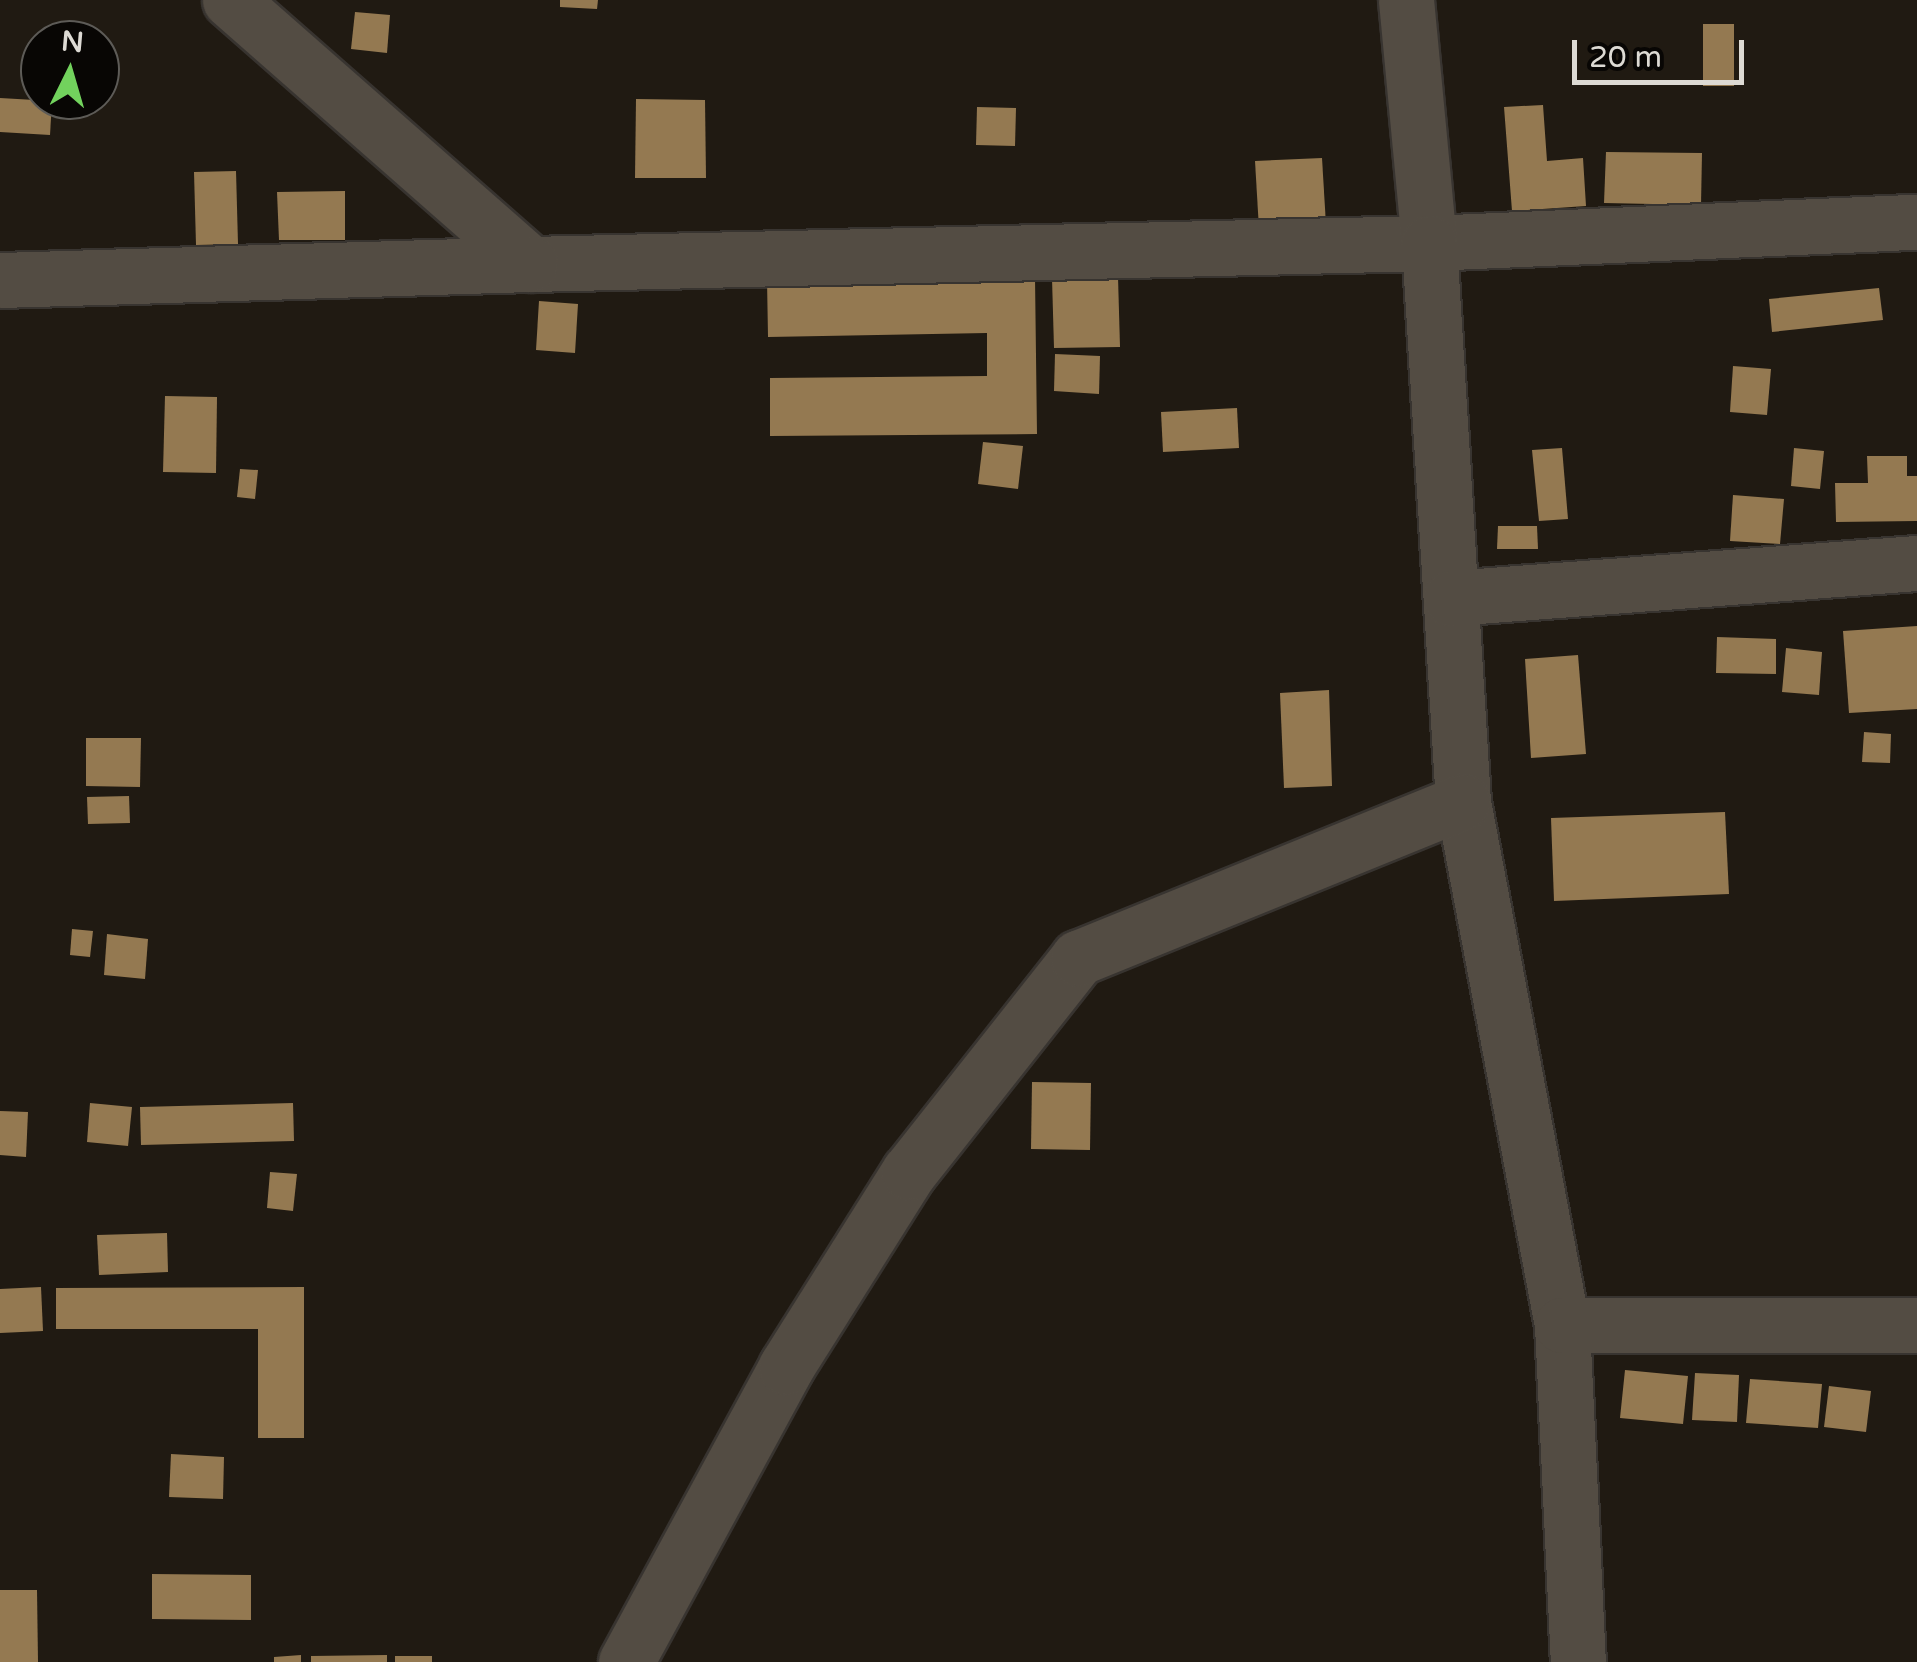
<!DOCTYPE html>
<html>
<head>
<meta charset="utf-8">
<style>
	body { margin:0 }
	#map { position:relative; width:1917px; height:1662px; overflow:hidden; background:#201a12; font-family:"Varela Round",sans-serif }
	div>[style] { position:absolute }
	.building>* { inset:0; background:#947951 }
	.roads { filter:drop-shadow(2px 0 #383430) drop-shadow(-2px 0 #383430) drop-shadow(0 2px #383430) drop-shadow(0 -2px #383430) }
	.minor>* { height:55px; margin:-27.5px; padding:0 27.5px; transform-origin:27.5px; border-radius:27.5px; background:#534c43 }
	span { translate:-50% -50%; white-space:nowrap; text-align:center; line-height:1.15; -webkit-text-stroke:10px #080604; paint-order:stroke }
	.north { position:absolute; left:20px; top:20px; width:100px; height:100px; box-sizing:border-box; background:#080604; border:2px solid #5d5b57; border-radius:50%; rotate:5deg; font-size:28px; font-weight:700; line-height:40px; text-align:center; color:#dddad4 }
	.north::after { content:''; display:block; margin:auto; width:35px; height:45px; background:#72d25d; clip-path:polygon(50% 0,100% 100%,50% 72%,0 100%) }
	.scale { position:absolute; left:1572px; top:40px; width:172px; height:45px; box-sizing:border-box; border:5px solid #dddad4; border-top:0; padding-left:12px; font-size:30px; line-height:35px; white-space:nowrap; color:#dddad4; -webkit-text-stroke:8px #080604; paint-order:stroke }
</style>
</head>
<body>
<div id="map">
	<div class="building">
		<i style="clip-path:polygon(560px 0,598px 0,597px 9px,560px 7px)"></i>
		<i style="clip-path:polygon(355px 12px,390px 15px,387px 53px,351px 49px)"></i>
		<i style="clip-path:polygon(1703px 24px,1734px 24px,1734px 86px,1703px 86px)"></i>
		<i style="clip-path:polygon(0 98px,52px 101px,50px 135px,0 132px)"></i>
		<i style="clip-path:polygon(636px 99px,705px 100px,706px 178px,635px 178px)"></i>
		<i style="clip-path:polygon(1543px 105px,1547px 161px,1583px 158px,1586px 206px,1512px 211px,1504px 107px)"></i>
		<i style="clip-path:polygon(977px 107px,1016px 108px,1015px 146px,976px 145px)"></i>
		<i style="clip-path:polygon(1606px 152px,1702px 153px,1701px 205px,1604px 203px)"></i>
		<i style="clip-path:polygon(1322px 158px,1326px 225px,1259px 229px,1255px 161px)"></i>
		<i style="clip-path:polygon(236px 171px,238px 244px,196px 245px,194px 172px)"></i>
		<i style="clip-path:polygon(345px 191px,345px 240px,279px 240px,277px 192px)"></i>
		<i style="clip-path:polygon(1035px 277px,1037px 434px,770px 436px,770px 378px,987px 376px,987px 333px,768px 337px,767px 280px)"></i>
		<i style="clip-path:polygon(1118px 277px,1120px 347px,1054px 348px,1052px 278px)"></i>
		<i style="clip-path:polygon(1879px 288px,1883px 320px,1772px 332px,1769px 299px)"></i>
		<i style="clip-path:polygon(539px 301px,578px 304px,575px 353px,536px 350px)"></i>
		<i style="clip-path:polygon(1055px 354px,1100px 356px,1099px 394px,1054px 391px)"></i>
		<i style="clip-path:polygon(1733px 366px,1771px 369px,1767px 415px,1730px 412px)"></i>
		<i style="clip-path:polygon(165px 396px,217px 397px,216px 473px,163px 472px)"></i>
		<i style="clip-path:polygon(1237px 408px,1239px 448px,1163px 452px,1161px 412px)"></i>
		<i style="clip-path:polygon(983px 442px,1023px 446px,1018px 489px,978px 484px)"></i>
		<i style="clip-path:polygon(1562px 448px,1568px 519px,1539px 521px,1532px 450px)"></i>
		<i style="clip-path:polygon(1794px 448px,1824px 451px,1820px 489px,1791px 486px)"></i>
		<i style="clip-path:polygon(1867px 456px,1907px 456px,1907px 476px,1917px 476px,1917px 521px,1836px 522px,1835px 483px,1868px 483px)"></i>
		<i style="clip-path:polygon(240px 469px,258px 470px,255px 499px,237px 497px)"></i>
		<i style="clip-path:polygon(1733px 495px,1784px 499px,1780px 544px,1730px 541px)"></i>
		<i style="clip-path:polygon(1498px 526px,1537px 526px,1538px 549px,1497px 549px)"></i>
		<i style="clip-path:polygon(1917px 626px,1917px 709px,1849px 713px,1843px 631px)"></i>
		<i style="clip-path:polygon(1717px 637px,1776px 639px,1776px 674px,1716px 673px)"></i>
		<i style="clip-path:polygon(1786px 648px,1822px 652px,1819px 695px,1782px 692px)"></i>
		<i style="clip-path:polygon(1578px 655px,1586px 754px,1531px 758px,1525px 659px)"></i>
		<i style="clip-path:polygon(1329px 690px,1332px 786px,1284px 788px,1280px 693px)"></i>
		<i style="clip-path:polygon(1864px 732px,1891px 734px,1890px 763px,1862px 762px)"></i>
		<i style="clip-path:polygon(86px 738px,141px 738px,140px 787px,86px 786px)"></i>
		<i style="clip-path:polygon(129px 796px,130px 823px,88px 824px,87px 797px)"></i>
		<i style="clip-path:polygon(1725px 812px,1729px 894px,1554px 901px,1551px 818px)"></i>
		<i style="clip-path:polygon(72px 929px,93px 931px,90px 957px,70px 955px)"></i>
		<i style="clip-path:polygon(107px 934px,148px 939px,145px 979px,104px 975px)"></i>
		<i style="clip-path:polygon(1032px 1082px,1091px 1083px,1090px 1150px,1031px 1149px)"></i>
		<i style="clip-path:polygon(90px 1103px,132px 1107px,128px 1146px,87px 1142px)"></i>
		<i style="clip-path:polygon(293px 1103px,294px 1141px,141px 1145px,140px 1107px)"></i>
		<i style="clip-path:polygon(0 1111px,28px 1112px,26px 1157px,0 1155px)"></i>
		<i style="clip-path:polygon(270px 1172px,297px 1174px,293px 1211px,267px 1208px)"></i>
		<i style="clip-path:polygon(167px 1233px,168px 1272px,99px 1275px,97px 1235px)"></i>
		<i style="clip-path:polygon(41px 1287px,43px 1331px,0 1333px,0 1289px)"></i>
		<i style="clip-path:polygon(304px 1287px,304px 1438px,258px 1438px,258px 1329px,56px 1329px,56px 1288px)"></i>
		<i style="clip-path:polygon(1625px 1370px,1688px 1376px,1683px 1424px,1620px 1418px)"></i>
		<i style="clip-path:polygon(1695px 1373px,1739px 1375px,1737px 1422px,1692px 1420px)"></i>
		<i style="clip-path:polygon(1750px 1379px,1822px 1384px,1818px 1428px,1746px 1423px)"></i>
		<i style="clip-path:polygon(1829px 1386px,1871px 1391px,1866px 1432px,1824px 1427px)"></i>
		<i style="clip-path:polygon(171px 1454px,224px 1457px,223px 1499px,169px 1497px)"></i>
		<i style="clip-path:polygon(152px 1574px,251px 1575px,251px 1620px,152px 1619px)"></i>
		<i style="clip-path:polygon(0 1590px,37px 1590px,38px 1662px,0 1662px)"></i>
		<i style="clip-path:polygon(301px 1655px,301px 1662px,274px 1662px,274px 1657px)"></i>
		<i style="clip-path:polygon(387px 1655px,387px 1662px,311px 1662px,311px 1656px)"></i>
		<i style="clip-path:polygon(395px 1656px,432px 1656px,432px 1662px,395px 1662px)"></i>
	</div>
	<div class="roads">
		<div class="minor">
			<i style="left:230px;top:0;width:400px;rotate:41.3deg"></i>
			<i style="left:530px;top:264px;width:899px;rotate:-1.34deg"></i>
			<i style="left:1429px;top:243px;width:488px;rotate:-2.5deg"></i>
			<i style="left:1406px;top:0;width:244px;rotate:84.6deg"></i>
			<i style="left:1429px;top:243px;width:560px;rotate:86.52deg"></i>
			<i style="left:1463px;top:802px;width:532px;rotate:79.28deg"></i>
			<i style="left:1562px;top:1325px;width:337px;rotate:87.3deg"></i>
			<i style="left:0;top:280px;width:530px;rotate:-1.73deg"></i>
			<i style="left:1451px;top:598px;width:467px;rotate:-4.3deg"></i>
			<i style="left:1562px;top:1325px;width:355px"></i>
			<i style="left:626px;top:1662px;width:336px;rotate:-61.5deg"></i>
			<i style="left:786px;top:1367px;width:231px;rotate:-57.8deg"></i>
			<i style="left:909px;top:1172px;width:273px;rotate:-51.7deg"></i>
			<i style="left:1078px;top:958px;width:415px;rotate:-22.1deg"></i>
		</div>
	</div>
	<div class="north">N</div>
	<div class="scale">20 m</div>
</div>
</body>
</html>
